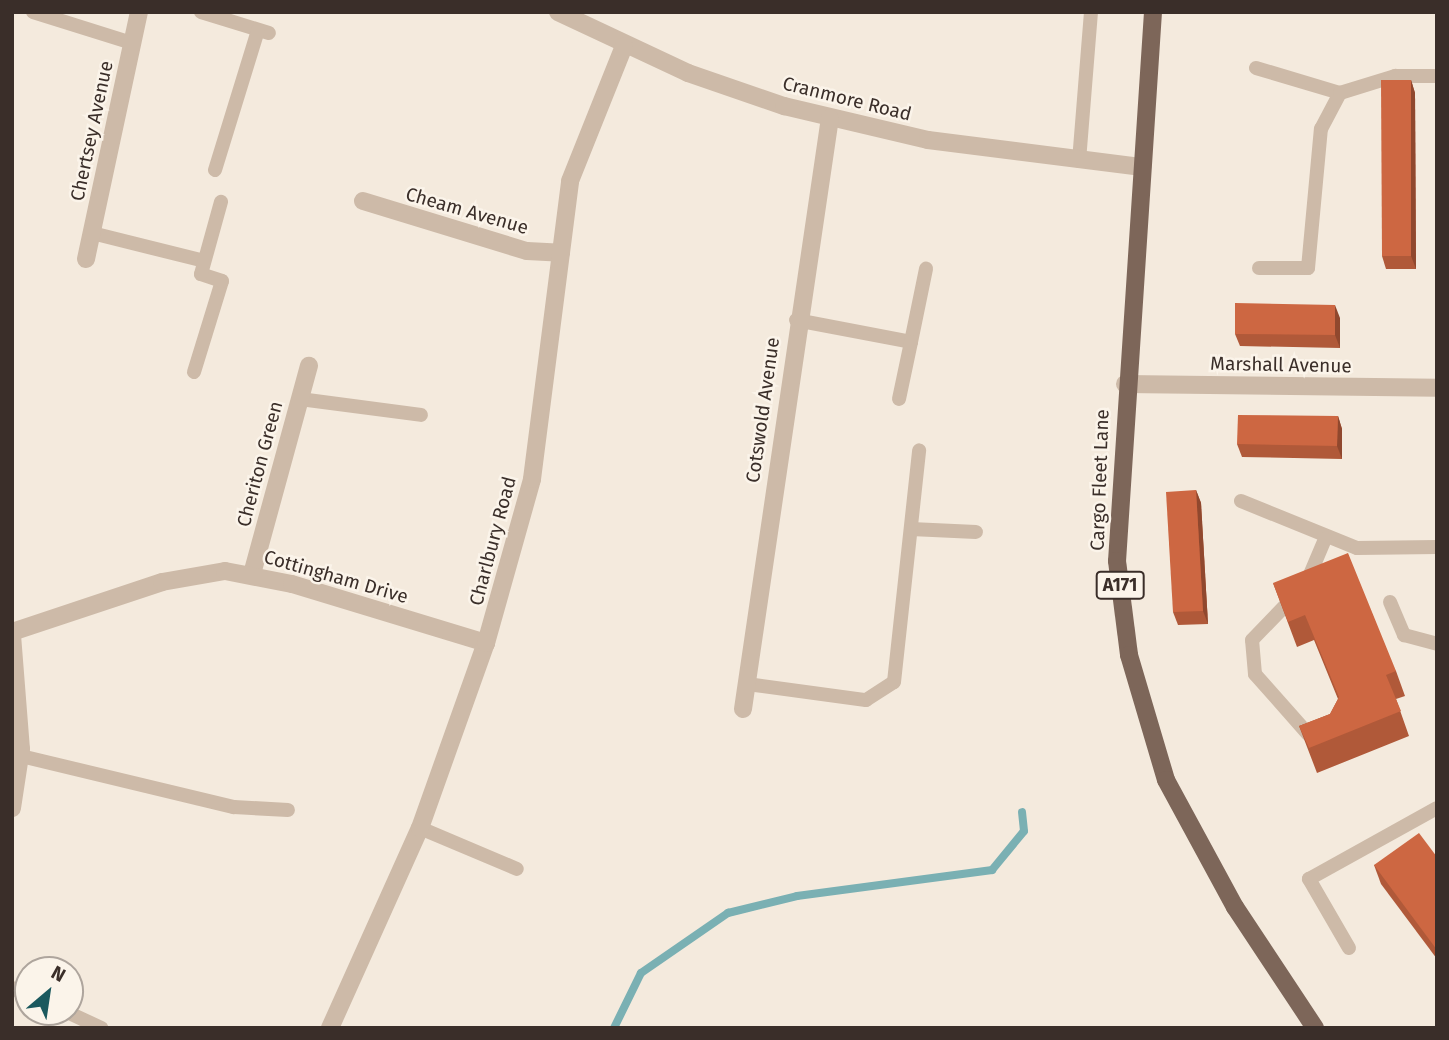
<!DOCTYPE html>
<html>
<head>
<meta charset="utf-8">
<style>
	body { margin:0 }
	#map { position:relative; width:1449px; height:1040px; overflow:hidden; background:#f4eadd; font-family:"Fira Sans",sans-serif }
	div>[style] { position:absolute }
	.stream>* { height:8px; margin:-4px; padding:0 4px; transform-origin:4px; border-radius:4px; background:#7ab0b3 }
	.service>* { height:14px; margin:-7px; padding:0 7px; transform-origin:7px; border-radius:7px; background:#cdbaa8 }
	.minor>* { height:18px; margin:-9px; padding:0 9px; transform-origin:9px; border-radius:9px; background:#cdbaa8 }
	.primary>* { height:18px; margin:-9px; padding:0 9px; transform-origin:9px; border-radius:9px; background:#7d6659 }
	.wall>* { inset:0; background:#b05939 }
	.shaded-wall>* { inset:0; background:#90482e }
	.building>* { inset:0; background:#cd6742 }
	span { translate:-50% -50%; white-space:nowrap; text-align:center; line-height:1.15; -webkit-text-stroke:5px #fbf4ea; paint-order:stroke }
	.shield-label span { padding:2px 5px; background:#fbf4ea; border:2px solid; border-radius:5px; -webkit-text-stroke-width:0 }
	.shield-label { font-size:18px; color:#3a2e29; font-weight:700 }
	.street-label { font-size:19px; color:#3a2e29 }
	.frame { position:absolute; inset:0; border:14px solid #3a2e29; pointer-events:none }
	.north { position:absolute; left:14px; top:956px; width:70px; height:70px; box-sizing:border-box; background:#fbf4ea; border:2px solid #aea59d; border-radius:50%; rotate:29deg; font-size:19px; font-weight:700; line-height:28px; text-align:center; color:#3a2e29 }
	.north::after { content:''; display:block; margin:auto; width:24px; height:32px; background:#1b595e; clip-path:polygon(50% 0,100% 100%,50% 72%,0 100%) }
</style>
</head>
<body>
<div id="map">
	<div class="stream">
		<i style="left:614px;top:1028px;width:61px;rotate:-63.9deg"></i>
		<i style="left:641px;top:973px;width:106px;rotate:-34.6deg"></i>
		<i style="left:728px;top:913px;width:71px;rotate:-13.8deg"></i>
		<i style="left:797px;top:896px;width:197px;rotate:-7.6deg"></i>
		<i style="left:992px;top:870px;width:50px;rotate:-50.6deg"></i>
		<i style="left:1024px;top:831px;width:19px;rotate:-96deg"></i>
	</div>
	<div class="service">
		<i style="left:33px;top:12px;width:104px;rotate:17.4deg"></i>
		<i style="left:201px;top:12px;width:71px;rotate:17.2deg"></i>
		<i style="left:1256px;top:68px;width:88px;rotate:16.6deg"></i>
		<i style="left:1079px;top:161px;width:149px;rotate:-85.4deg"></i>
		<i style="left:215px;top:170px;width:146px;rotate:-72.9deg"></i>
		<i style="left:92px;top:233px;width:115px;rotate:14deg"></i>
		<i style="left:1259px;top:268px;width:49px"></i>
		<i style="left:1308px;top:268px;width:140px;rotate:-84.7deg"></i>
		<i style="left:1321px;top:129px;width:41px;rotate:-62.2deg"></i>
		<i style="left:1340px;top:93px;width:58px;rotate:-17.2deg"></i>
		<i style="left:1395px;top:76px;width:42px"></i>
		<i style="left:796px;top:320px;width:117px;rotate:10.8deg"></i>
		<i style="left:911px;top:342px;width:75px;rotate:-78.4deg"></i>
		<i style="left:194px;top:372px;width:95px;rotate:-72.9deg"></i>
		<i style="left:222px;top:281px;width:22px;rotate:-162deg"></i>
		<i style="left:201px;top:274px;width:75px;rotate:-74.5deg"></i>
		<i style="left:300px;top:399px;width:122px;rotate:7.5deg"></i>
		<i style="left:899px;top:399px;width:58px;rotate:-78.1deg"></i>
		<i style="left:1241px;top:501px;width:125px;rotate:22.1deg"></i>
		<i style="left:1357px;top:548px;width:80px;rotate:-0.7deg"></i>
		<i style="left:911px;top:529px;width:65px;rotate:2.6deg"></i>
		<i style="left:1390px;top:602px;width:36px;rotate:67deg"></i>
		<i style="left:1404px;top:635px;width:34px;rotate:15deg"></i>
		<i style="left:747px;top:684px;width:120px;rotate:7.7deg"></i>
		<i style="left:866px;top:700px;width:33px;rotate:-33deg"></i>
		<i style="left:894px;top:682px;width:233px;rotate:-83.8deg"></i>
		<i style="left:1308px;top:734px;width:80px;rotate:-131.5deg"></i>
		<i style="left:1255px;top:674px;width:34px;rotate:-95deg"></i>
		<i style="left:1252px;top:640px;width:78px;rotate:-46deg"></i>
		<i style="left:1306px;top:584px;width:49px;rotate:-67.1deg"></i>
		<i style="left:21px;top:756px;width:219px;rotate:13.5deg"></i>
		<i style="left:234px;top:807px;width:54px;rotate:3.2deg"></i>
		<i style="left:420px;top:828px;width:105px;rotate:22.9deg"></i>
		<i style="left:1349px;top:948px;width:80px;rotate:-120.1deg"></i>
		<i style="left:1309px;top:879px;width:146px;rotate:-29deg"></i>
		<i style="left:12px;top:988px;width:17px;rotate:24deg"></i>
		<i style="left:67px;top:1012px;width:38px;rotate:25deg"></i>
	</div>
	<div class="minor">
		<i style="left:558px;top:12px;width:144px;rotate:25.1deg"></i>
		<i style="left:688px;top:73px;width:102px;rotate:19deg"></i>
		<i style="left:784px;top:106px;width:148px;rotate:13.3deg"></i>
		<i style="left:928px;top:140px;width:216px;rotate:7.2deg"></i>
		<i style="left:363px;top:201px;width:171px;rotate:17deg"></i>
		<i style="left:527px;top:251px;width:34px;rotate:3deg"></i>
		<i style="left:86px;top:259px;width:253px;rotate:-77.9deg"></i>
		<i style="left:1125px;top:384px;width:312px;rotate:0.7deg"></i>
		<i style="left:252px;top:574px;width:216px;rotate:-74.7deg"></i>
		<i style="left:12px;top:632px;width:158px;rotate:-18.4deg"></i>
		<i style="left:162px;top:582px;width:64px;rotate:-9.9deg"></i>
		<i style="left:225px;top:571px;width:68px;rotate:11deg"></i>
		<i style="left:292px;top:584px;width:203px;rotate:16.9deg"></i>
		<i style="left:12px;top:635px;width:114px;rotate:85.5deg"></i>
		<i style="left:21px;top:749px;width:60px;rotate:98.7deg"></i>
		<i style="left:743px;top:709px;width:597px;rotate:-81.63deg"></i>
		<i style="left:330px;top:1028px;width:219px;rotate:-65.8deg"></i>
		<i style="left:420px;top:828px;width:196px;rotate:-70.4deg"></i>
		<i style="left:486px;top:643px;width:170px;rotate:-74.3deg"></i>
		<i style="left:532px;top:479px;width:300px;rotate:-82.7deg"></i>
		<i style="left:570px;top:181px;width:145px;rotate:-68.2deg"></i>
	</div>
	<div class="primary">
		<i style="left:1153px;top:12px;width:550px;rotate:93.75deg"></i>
		<i style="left:1117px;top:561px;width:95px;rotate:82.7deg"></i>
		<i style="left:1129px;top:655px;width:130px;rotate:73.5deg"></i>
		<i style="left:1166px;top:780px;width:145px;rotate:61.5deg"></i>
		<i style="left:1235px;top:907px;width:145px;rotate:56.5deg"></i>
	</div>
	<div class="wall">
		<i style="clip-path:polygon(1411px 80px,1415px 93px,1416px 269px,1386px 269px,1382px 256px)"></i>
		<i style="clip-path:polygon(1340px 318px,1340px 348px,1240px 346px,1235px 334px)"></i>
		<i style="clip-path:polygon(1338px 416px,1342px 429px,1342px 459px,1242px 457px,1237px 444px)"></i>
		<i style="clip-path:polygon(1196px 490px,1201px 503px,1208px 624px,1178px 625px,1173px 612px)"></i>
		<i style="clip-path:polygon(1273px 583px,1396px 671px,1405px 696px,1396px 699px,1409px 736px,1317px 773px,1299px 726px,1330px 714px,1338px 699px,1314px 640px,1297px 647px)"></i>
		<i style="clip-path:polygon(1437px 857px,1437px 959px,1381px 884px,1374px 865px)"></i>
	</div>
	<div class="shaded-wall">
		<i style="clip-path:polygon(1411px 80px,1415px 93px,1416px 269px,1411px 256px)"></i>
		<i style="clip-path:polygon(1335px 305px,1340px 318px,1340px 348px,1335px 335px)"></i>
		<i style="clip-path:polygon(1338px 416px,1342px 429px,1342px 459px,1337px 446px)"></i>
		<i style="clip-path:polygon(1196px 490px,1201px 503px,1208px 624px,1203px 611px)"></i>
	</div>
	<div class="building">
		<i style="clip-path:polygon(1381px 80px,1411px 80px,1411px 256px,1382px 256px)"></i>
		<i style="clip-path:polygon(1235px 303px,1335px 305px,1335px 335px,1235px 334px)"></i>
		<i style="clip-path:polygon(1238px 415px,1338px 416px,1337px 446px,1237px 444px)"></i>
		<i style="clip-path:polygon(1196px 490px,1203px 611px,1173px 612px,1166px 492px)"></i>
		<i style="clip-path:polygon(1348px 553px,1396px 671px,1386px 675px,1401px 711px,1309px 748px,1299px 726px,1330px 714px,1339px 697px,1305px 615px,1288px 622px,1273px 583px)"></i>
		<i style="clip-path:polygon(1419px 833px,1437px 857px,1437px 950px,1374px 865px)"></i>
	</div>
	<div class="shield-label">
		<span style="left:1120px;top:585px">A171</span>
	</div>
	<div class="street-label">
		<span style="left:847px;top:99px;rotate:14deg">Cranmore Road</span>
		<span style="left:92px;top:131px;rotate:-78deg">Chertsey Avenue</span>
		<span style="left:467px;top:211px;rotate:16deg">Cheam Avenue</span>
		<span style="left:1281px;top:365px;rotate:1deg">Marshall Avenue</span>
		<span style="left:763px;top:410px;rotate:-82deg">Cotswold Avenue</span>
		<span style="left:260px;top:464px;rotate:-75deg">Cheriton Green</span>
		<span style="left:1100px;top:480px;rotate:-88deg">Cargo Fleet Lane</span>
		<span style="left:493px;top:541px;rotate:-75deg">Charlbury Road</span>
		<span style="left:336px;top:577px;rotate:16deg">Cottingham Drive</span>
	</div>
	<div class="frame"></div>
	<div class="north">N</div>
</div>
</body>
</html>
